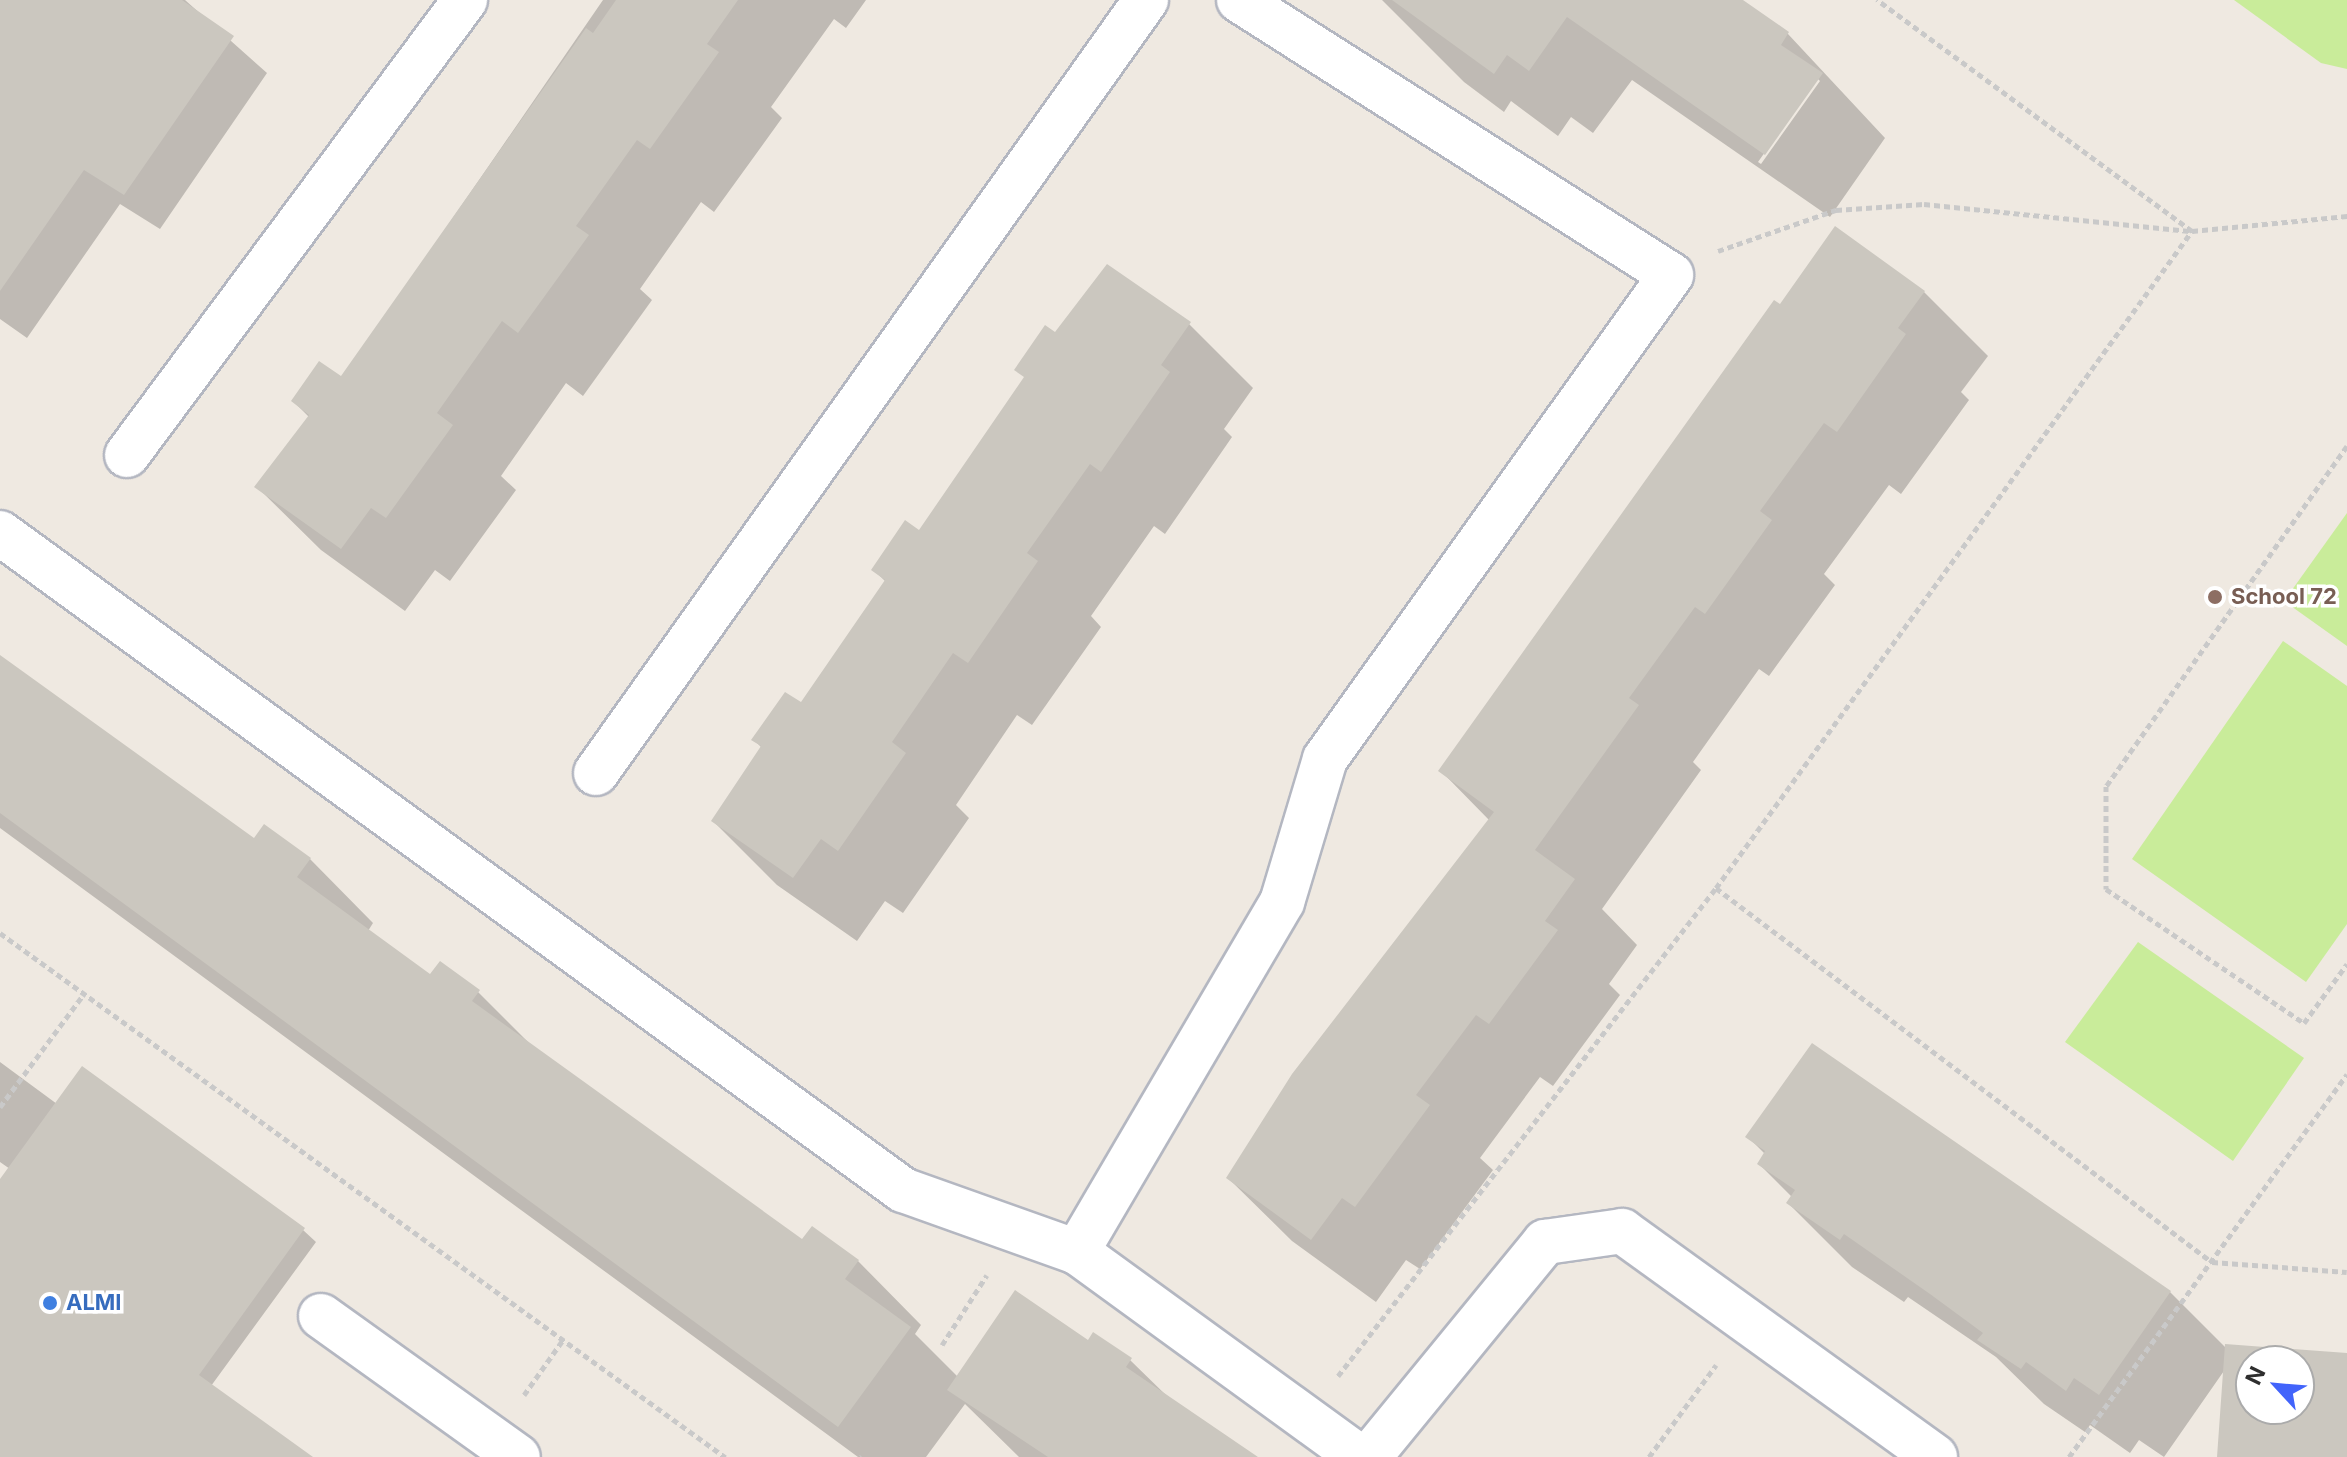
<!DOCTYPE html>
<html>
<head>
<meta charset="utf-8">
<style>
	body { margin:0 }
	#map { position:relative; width:2347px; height:1457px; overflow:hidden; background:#efe9e1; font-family:Inter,sans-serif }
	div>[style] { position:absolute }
	.pitch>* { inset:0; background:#c9ec9a }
	.shadow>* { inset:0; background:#0003 }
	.building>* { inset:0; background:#cbc7bf }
	.path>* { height:5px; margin-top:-2.5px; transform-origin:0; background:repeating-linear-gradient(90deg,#c9c9c9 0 6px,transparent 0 10px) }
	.roads { filter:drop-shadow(2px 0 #b4b7c1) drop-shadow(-2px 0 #b4b7c1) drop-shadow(0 2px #b4b7c1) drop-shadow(0 -2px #b4b7c1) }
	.minor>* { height:44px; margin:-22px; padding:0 22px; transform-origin:22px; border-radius:22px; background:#fff }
	.dots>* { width:22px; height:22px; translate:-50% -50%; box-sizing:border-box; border:4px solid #fff; border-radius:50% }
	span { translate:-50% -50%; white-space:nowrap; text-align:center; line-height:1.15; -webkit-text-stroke:7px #fff; paint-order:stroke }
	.education-label { font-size:22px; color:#785e54; font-weight:700 }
	.left { translate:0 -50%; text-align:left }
	.shop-label { font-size:22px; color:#366cbe; font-weight:700 }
	.north { position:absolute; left:2235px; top:1345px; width:80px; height:80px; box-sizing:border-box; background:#fff; border:2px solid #ababab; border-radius:50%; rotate:296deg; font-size:22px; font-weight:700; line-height:32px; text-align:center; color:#2e2e2e }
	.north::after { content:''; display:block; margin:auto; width:28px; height:36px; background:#4264fb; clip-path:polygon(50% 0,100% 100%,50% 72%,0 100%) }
</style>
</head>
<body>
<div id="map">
	<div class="pitch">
		<i style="clip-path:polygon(2234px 0,2347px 0,2347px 69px,2321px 63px)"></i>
		<i style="clip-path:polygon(2347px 513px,2347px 646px,2284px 601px)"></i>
		<i style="clip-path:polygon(2283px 641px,2347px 686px,2347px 924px,2306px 982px,2132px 859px)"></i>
		<i style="clip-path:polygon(2138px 942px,2304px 1058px,2233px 1161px,2065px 1042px)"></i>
	</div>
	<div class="shadow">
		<i style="clip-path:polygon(0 0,185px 0,267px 73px,160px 229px,120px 204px,27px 338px,0 319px)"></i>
		<i style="clip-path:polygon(603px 0,866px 0,846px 28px,834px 19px,771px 107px,782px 118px,714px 212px,701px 202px,640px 289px,652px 300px,583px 396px,566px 383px,501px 476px,516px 490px,450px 581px,435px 570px,405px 611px,321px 550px,257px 487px,309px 417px,293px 401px,342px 379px)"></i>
		<i style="clip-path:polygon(evenodd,1382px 0,1739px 0,1788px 34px,1885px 138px,1830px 217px,1632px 80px,1593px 133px,1571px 117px,1558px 136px,1511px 101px,1504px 112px,1464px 82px,1382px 0,1817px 78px,1820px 81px,1761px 164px,1758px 162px,1817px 78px)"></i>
		<i style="clip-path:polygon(1924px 292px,1988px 356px,1961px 392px,1969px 400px,1901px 494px,1889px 485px,1824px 574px,1835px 585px,1769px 676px,1759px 669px,1693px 762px,1701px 770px,1602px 909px,1637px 945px,1609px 984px,1620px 995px,1553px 1086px,1540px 1077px,1480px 1158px,1493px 1170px,1420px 1269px,1406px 1260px,1376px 1302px,1292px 1241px,1228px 1178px,1490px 821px,1441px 771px,1780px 307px)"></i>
		<i style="clip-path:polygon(1189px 324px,1253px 388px,1224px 429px,1232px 437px,1165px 534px,1154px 526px,1091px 616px,1101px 627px,1032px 725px,1017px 715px,956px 805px,969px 818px,903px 913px,885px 901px,857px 941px,777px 885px,713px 821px,762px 748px,754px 740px,802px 705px,886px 582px,874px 570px,919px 532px,1055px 335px)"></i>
		<i style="clip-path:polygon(0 657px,254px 841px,310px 859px,373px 923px,368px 931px,431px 977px,478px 992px,537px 1051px,803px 1242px,858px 1261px,921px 1325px,915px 1334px,958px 1377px,1089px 1343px,1130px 1360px,1171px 1400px,1254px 1457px,1019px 1457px,965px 1404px,926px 1457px,858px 1457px,0 828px)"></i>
		<i style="clip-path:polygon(0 1062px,57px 1104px,303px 1230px,316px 1242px,211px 1386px,309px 1457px,0 1457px,0 1183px,10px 1169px,0 1162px)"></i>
		<i style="clip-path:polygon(evenodd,1748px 1137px,2170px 1292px,2227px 1349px,2347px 1355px,2347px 1457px,2219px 1457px,2226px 1368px,2164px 1457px,2139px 1440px,2130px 1453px,2090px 1425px,2085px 1432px,2044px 1404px,1996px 1357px,1908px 1297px,1904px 1302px,1852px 1267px,1788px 1203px,1792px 1197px,1759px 1164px,1766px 1155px,1748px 1137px,2251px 1361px,2299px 1361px,2299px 1409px,2251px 1409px,2251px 1361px)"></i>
	</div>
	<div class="building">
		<i style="clip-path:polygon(0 0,182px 0,234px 36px,124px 195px,84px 170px,0 291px)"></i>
		<i style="clip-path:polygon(616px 0,738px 0,707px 44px,719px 52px,650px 149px,637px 140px,576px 226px,589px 235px,518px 333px,502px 321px,437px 413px,453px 425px,386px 518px,371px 508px,341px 549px,254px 487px,309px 415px,291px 401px,319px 361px,341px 376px,586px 28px,593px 33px)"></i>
		<i style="clip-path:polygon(1392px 0,1743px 0,1789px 32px,1781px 45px,1823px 73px,1765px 155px,1567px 17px,1529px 71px,1507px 55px,1494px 74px)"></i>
		<i style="clip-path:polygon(1835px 226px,1925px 291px,1898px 328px,1906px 334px,1837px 432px,1824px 423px,1760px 511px,1772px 520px,1705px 614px,1695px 607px,1629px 698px,1639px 705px,1535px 850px,1575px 879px,1545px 921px,1558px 930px,1489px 1024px,1476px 1015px,1416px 1095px,1430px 1105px,1355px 1207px,1342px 1198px,1311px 1240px,1226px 1178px,1292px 1074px,1494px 812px,1438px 771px,1774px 300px,1780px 304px)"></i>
		<i style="clip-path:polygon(1107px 264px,1191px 322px,1161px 365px,1170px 372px,1101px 472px,1090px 464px,1027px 553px,1038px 561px,968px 663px,953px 653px,892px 742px,906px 753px,838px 851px,821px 839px,793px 878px,711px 821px,761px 746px,751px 740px,785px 692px,801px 702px,885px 580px,871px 570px,905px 520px,919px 530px,1024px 377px,1014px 370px,1045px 325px,1055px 332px)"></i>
		<i style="clip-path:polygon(0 655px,254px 838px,264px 824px,311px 858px,297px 877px,430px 974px,440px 961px,480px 990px,472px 1001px,802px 1239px,812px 1226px,859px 1260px,845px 1279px,911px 1327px,838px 1427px,0 813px)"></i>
		<i style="clip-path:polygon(1812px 1043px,2171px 1291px,2099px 1395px,2074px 1378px,2066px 1391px,2026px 1362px,2021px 1369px,1977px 1340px,1983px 1333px,1930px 1294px,1844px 1234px,1840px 1240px,1786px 1203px,1795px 1190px,1757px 1164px,1765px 1151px,1745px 1137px)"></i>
		<i style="clip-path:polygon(82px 1066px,305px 1228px,199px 1375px,313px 1457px,0 1457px,0 1179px)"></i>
		<i style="clip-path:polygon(1015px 1290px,1088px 1340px,1093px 1332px,1132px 1358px,1126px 1367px,1258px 1457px,1048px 1457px,947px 1390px)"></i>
		<i style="clip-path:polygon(evenodd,2225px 1344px,2347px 1353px,2347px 1457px,2217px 1457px,2225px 1344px,2251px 1361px,2299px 1361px,2299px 1409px,2251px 1409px,2251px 1361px)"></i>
	</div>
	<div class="path">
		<i style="left:1718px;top:251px;width:125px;rotate:-19.2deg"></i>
		<i style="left:1836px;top:210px;width:88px;rotate:-3.9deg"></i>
		<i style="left:1924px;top:204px;width:269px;rotate:5.8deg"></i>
		<i style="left:2192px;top:231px;width:391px;rotate:-143.7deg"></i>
		<i style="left:2347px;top:446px;width:417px;rotate:125.3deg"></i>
		<i style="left:2106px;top:786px;width:103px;rotate:90deg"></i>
		<i style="left:2106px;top:889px;width:239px;rotate:34.1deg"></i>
		<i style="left:2304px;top:1023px;width:73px;rotate:-53.9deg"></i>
		<i style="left:1716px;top:888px;width:621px;rotate:37.02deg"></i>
		<i style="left:2212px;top:1262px;width:135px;rotate:4.2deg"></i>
		<i style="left:0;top:933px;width:895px;rotate:35.86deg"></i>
		<i style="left:0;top:1107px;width:141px;rotate:-53.4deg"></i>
		<i style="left:942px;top:1345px;width:83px;rotate:-57.3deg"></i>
		<i style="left:1338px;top:1376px;width:617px;rotate:-52.24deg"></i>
		<i style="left:1716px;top:888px;width:811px;rotate:-54.08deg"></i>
		<i style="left:2192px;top:231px;width:156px;rotate:-5.5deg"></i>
		<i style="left:524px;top:1395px;width:67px;rotate:-54.7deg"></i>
		<i style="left:861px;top:1457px;width:1px;rotate:-45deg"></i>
		<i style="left:1649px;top:1457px;width:114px;rotate:-53.9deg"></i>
		<i style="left:2069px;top:1457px;width:473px;rotate:-54deg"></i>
	</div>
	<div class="roads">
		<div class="minor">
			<i style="left:1239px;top:0;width:512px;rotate:32.48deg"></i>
			<i style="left:1671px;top:275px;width:595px;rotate:125.56deg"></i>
			<i style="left:1325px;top:759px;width:149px;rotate:106.7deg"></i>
			<i style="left:1282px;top:902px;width:406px;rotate:120.4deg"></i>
			<i style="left:1077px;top:1252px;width:349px;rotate:36deg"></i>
			<i style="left:127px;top:455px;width:567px;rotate:-53.39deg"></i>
			<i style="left:0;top:533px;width:1117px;rotate:36.04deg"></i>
			<i style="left:903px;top:1190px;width:185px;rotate:19.6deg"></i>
			<i style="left:596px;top:773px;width:949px;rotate:-54.57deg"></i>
			<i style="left:321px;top:1316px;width:242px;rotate:35.6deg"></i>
			<i style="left:1369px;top:1457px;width:278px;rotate:-50.7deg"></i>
			<i style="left:1545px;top:1242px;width:78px;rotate:-8.1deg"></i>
			<i style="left:1622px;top:1231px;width:386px;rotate:35.8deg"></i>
		</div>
	</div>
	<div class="dots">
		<i style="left:2215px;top:597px;background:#8d6e63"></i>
		<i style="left:50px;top:1303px;background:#3f7fe0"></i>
	</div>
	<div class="education-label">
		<span class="left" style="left:2231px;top:597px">School 72</span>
	</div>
	<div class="shop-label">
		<span class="left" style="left:66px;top:1303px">ALMI</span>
	</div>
	<div class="north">N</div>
</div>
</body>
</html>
